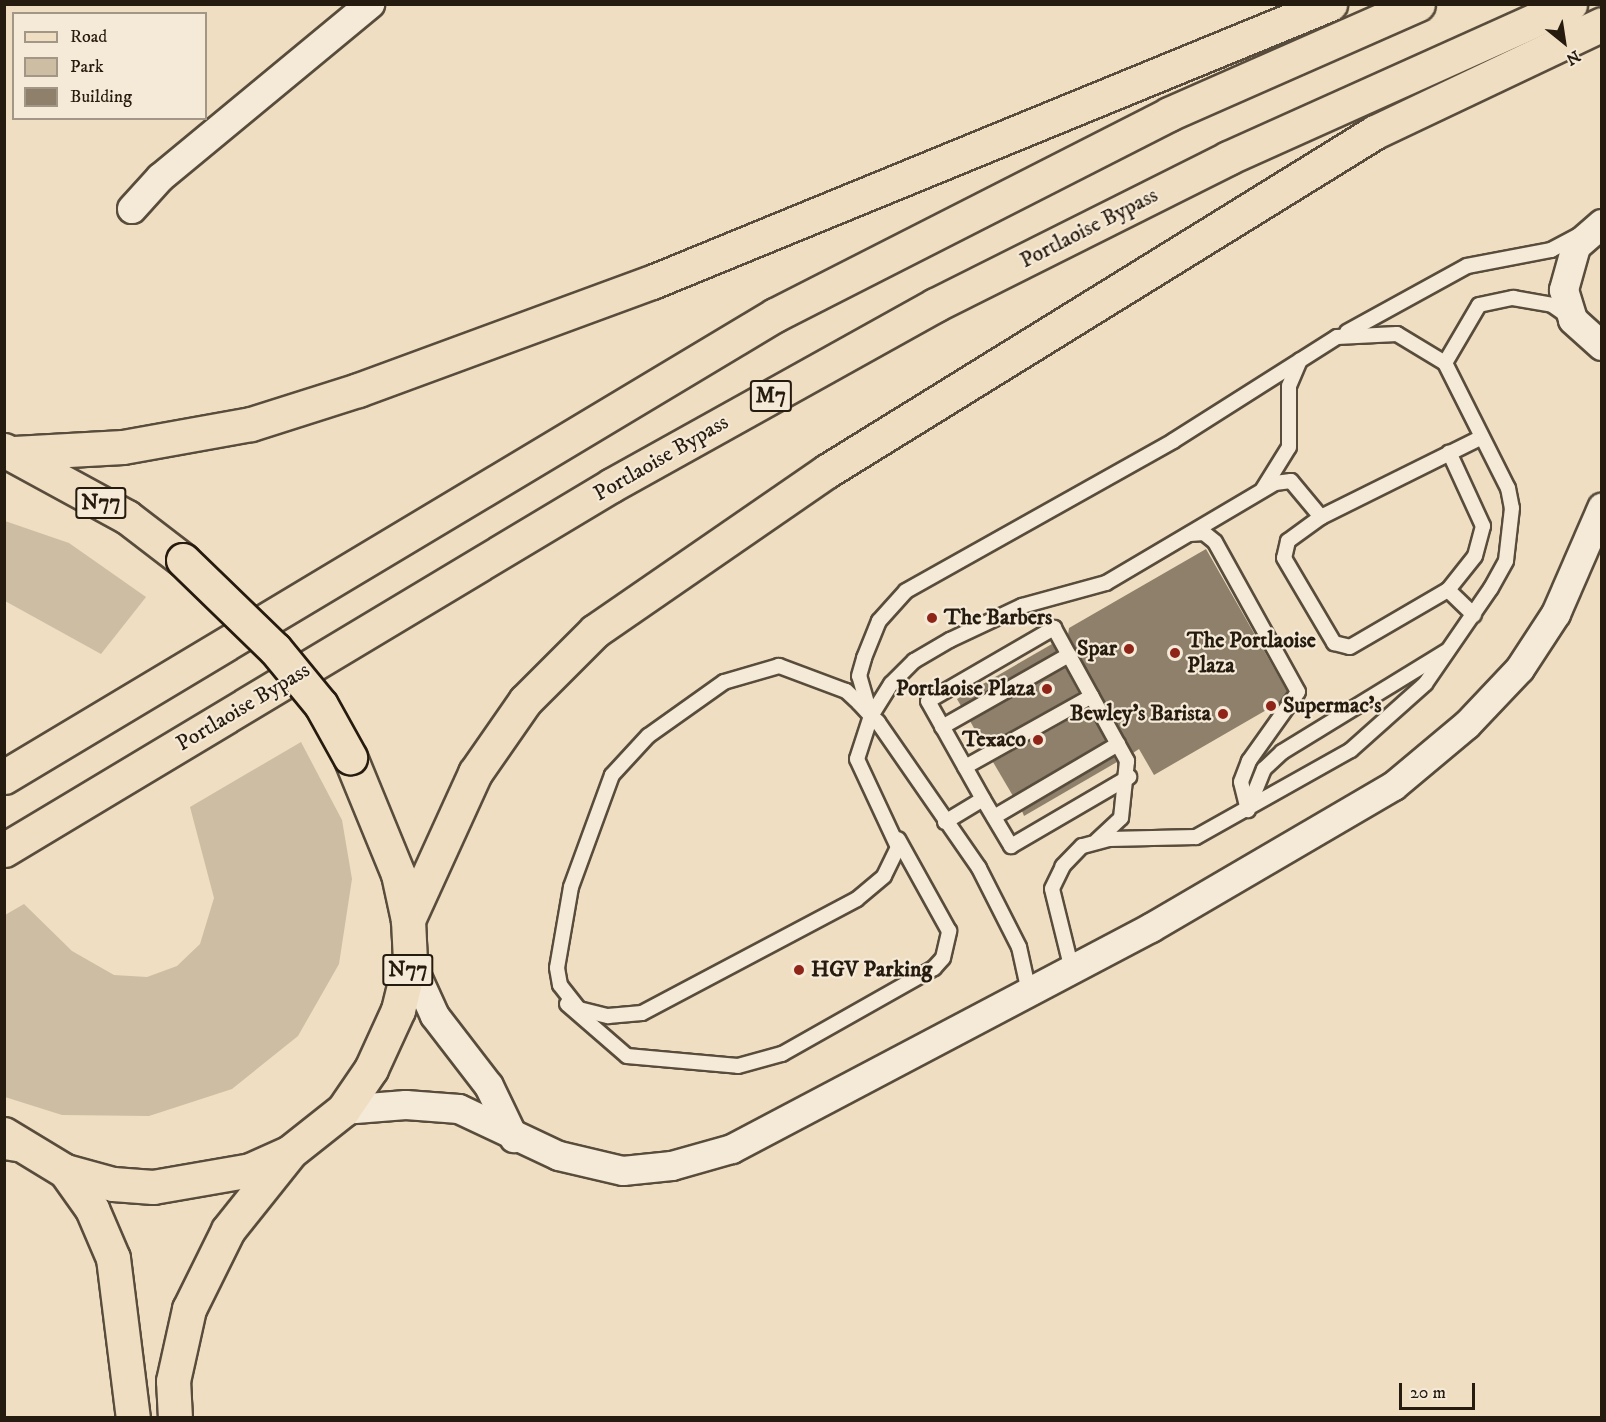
<!DOCTYPE html>
<html>
<head>
<meta charset="utf-8">
<style>
	body { margin:0 }
	#map { position:relative; width:1606px; height:1422px; overflow:hidden; background:#efdec1; font-family:"IM FELL DW Pica",serif }
	div>[style] { position:absolute }
	.green>* { inset:0; background:#cdbda3 }
	.building>* { inset:0; background:#8f806c }
	.roads { filter:drop-shadow(2px 0 #584c3c) drop-shadow(-2px 0 #584c3c) drop-shadow(0 2px #584c3c) drop-shadow(0 -2px #584c3c) }
	.service>* { height:14px; margin:-7px; padding:0 7px; transform-origin:7px; border-radius:7px; background:#f5ead7 }
	.minor>* { height:28px; margin:-14px; padding:0 14px; transform-origin:14px; border-radius:14px; background:#f5ead7 }
	.primary>* { height:33px; margin:-16.5px; padding:0 16.5px; transform-origin:16.5px; border-radius:16.5px; background:#efdec1 }
	.motorway>* { height:33px; margin:-16.5px; padding:0 16.5px; transform-origin:16.5px; border-radius:16.5px; background:#efdec1 }
	.bridges { filter:drop-shadow(2px 0 #261b0f) drop-shadow(-2px 0 #261b0f) drop-shadow(0 2px #261b0f) drop-shadow(0 -2px #261b0f) }
	.primary-bridge>* { height:33px; margin:-16.5px; padding:0 16.5px; transform-origin:16.5px; border-radius:16.5px; background:#efdec1 }
	.dots>* { width:16px; height:16px; translate:-50% -50%; box-sizing:border-box; border:3px solid #f5ead7; border-radius:50% }
	span { translate:-50% -50%; white-space:nowrap; text-align:center; line-height:1.15; -webkit-text-stroke:4.5px #f5ead7; paint-order:stroke }
	.shield-label span { padding:2px 4px; background:#f5ead7; border:2px solid; border-radius:4px; -webkit-text-stroke-width:0 }
	.shield-label { font-size:21px; color:#261b0f; font-weight:700 }
	.street-label { font-size:22px; color:#261b0f }
	.poi-label { font-size:22px; color:#261b0f; font-weight:700 }
	.left { translate:0 -50%; text-align:left }
	.right { translate:-100% -50%; text-align:right }
	.frame { position:absolute; inset:0; border:6px solid #261b0f; pointer-events:none }
	.legend { position:absolute; left:12px; top:12px; width:195px; height:108px; box-sizing:border-box; background:#f5ead7; border:2px solid #a29787; margin:0; padding:8px 10px; list-style:none; font-size:18px; color:#261b0f }
	.legend li { display:flex; align-items:center; gap:12px; height:30px }
	.legend b { width:30px; border:2px solid #a29787 }
	.north { position:absolute; left:1534px; top:12px; width:60px; height:60px; -webkit-text-stroke:4px #f5ead7; paint-order:stroke; rotate:150deg; font-size:16px; font-weight:700; line-height:24px; text-align:center; color:#261b0f }
	.north::after { content:''; display:block; margin:auto; width:21px; height:27px; background:#261b0f; clip-path:polygon(50% 0,100% 100%,50% 72%,0 100%) }
	.scale { position:absolute; left:1399px; top:1383px; width:76px; height:27px; box-sizing:border-box; border:3px solid #261b0f; border-top:0; padding-left:8px; font-size:18px; line-height:21px; white-space:nowrap; color:#261b0f; -webkit-text-stroke:4px #f5ead7; paint-order:stroke }
</style>
</head>
<body>
<div id="map">
	<div class="green">
		<i style="clip-path:polygon(5px 521px,69px 543px,146px 597px,101px 654px,5px 601px)"></i>
		<i style="clip-path:polygon(301px 742px,342px 820px,352px 879px,339px 964px,298px 1036px,232px 1089px,149px 1116px,62px 1115px,5px 1097px,5px 915px,24px 904px,72px 951px,114px 975px,147px 977px,177px 966px,200px 944px,214px 898px,190px 807px)"></i>
	</div>
	<div class="building">
		<i style="clip-path:polygon(1206px 549px,1287px 691px,1280px 702px,1154px 775px,1139px 749px,1133px 753px,1068px 635px,1069px 628px)"></i>
		<i style="clip-path:polygon(1052px 644px,1057px 652px,961px 706px,957px 699px)"></i>
		<i style="clip-path:polygon(1065px 667px,1079px 693px,984px 746px,970px 721px)"></i>
		<i style="clip-path:polygon(1088px 709px,1106px 741px,1013px 796px,993px 762px)"></i>
		<i style="clip-path:polygon(1114px 757px,1117px 762px,1024px 816px,1022px 811px)"></i>
	</div>
	<div class="roads">
		<div class="service">
			<i style="left:1347px;top:332px;width:137px;rotate:-28.8deg"></i>
			<i style="left:1467px;top:266px;width:86px;rotate:-10.8deg"></i>
			<i style="left:1551px;top:250px;width:32px;rotate:-28deg"></i>
			<i style="left:1445px;top:363px;width:67px;rotate:-59.6deg"></i>
			<i style="left:1479px;top:305px;width:35px;rotate:-12deg"></i>
			<i style="left:1513px;top:298px;width:40px;rotate:10deg"></i>
			<i style="left:1552px;top:305px;width:21px;rotate:35deg"></i>
			<i style="left:1263px;top:489px;width:49px;rotate:-58.2deg"></i>
			<i style="left:1289px;top:447px;width:61px;rotate:-90deg"></i>
			<i style="left:1289px;top:386px;width:28px;rotate:-67deg"></i>
			<i style="left:1321px;top:517px;width:178px;rotate:-26.4deg"></i>
			<i style="left:1190px;top:534px;width:14px;rotate:-4deg"></i>
			<i style="left:1204px;top:533px;width:14px;rotate:39deg"></i>
			<i style="left:1215px;top:542px;width:171px;rotate:61deg"></i>
			<i style="left:1298px;top:692px;width:85px;rotate:125.4deg"></i>
			<i style="left:1249px;top:761px;width:22px;rotate:111deg"></i>
			<i style="left:1241px;top:782px;width:29px;rotate:76deg"></i>
			<i style="left:1448px;top:590px;width:36px;rotate:44deg"></i>
			<i style="left:869px;top:710px;width:35px;rotate:-106deg"></i>
			<i style="left:859px;top:676px;width:19px;rotate:-74deg"></i>
			<i style="left:864px;top:658px;width:40px;rotate:-68deg"></i>
			<i style="left:879px;top:621px;width:40px;rotate:-48deg"></i>
			<i style="left:906px;top:591px;width:306px;rotate:-29.3deg"></i>
			<i style="left:1173px;top:441px;width:194px;rotate:-32.4deg"></i>
			<i style="left:1337px;top:337px;width:60px;rotate:-2.9deg"></i>
			<i style="left:1397px;top:334px;width:56px;rotate:31.1deg"></i>
			<i style="left:1445px;top:363px;width:140px;rotate:63.3deg"></i>
			<i style="left:1508px;top:488px;width:20px;rotate:79deg"></i>
			<i style="left:1512px;top:508px;width:53px;rotate:96.5deg"></i>
			<i style="left:1506px;top:561px;width:31px;rotate:119deg"></i>
			<i style="left:1491px;top:588px;width:116px;rotate:124.5deg"></i>
			<i style="left:1425px;top:684px;width:99px;rotate:138.3deg"></i>
			<i style="left:1351px;top:750px;width:178px;rotate:150.7deg"></i>
			<i style="left:1196px;top:837px;width:87px;rotate:178.7deg"></i>
			<i style="left:1109px;top:839px;width:28px;rotate:165deg"></i>
			<i style="left:1082px;top:846px;width:28px;rotate:134deg"></i>
			<i style="left:1063px;top:866px;width:25px;rotate:116deg"></i>
			<i style="left:1052px;top:889px;width:83px;rotate:76.1deg"></i>
			<i style="left:942px;top:727px;width:146px;rotate:-29.6deg"></i>
			<i style="left:965px;top:767px;width:145px;rotate:-29.2deg"></i>
			<i style="left:983px;top:799px;width:55px;rotate:59.2deg"></i>
			<i style="left:1011px;top:846px;width:137px;rotate:-30.3deg"></i>
			<i style="left:1249px;top:806px;width:40px;rotate:-68deg"></i>
			<i style="left:1264px;top:769px;width:25px;rotate:-43deg"></i>
			<i style="left:1282px;top:752px;width:193px;rotate:-31.5deg"></i>
			<i style="left:994px;top:817px;width:144px;rotate:-30.5deg"></i>
			<i style="left:945px;top:822px;width:44px;rotate:-31.2deg"></i>
			<i style="left:983px;top:799px;width:112px;rotate:-119.3deg"></i>
			<i style="left:928px;top:701px;width:146px;rotate:-30.1deg"></i>
			<i style="left:1054px;top:628px;width:152px;rotate:61.2deg"></i>
			<i style="left:1127px;top:761px;width:57px;rotate:96deg"></i>
			<i style="left:1121px;top:818px;width:33px;rotate:137deg"></i>
			<i style="left:1029px;top:992px;width:46px;rotate:-102.5deg"></i>
			<i style="left:1019px;top:947px;width:89px;rotate:-116.9deg"></i>
			<i style="left:979px;top:868px;width:178px;rotate:-124.7deg"></i>
			<i style="left:878px;top:722px;width:9px;rotate:-139deg"></i>
			<i style="left:871px;top:716px;width:18px;rotate:-133deg"></i>
			<i style="left:859px;top:703px;width:18px;rotate:-137deg"></i>
			<i style="left:846px;top:691px;width:72px;rotate:-159.5deg"></i>
			<i style="left:779px;top:666px;width:57px;rotate:163.8deg"></i>
			<i style="left:724px;top:682px;width:93px;rotate:144.6deg"></i>
			<i style="left:648px;top:736px;width:53px;rotate:132.7deg"></i>
			<i style="left:612px;top:775px;width:119px;rotate:110.1deg"></i>
			<i style="left:571px;top:887px;width:82px;rotate:99.8deg"></i>
			<i style="left:557px;top:968px;width:17px;rotate:80deg"></i>
			<i style="left:560px;top:985px;width:31px;rotate:52deg"></i>
			<i style="left:579px;top:1009px;width:30px;rotate:14deg"></i>
			<i style="left:608px;top:1016px;width:34px;rotate:-5deg"></i>
			<i style="left:642px;top:1013px;width:243px;rotate:-27.9deg"></i>
			<i style="left:857px;top:899px;width:35px;rotate:-40deg"></i>
			<i style="left:884px;top:876px;width:32px;rotate:-64deg"></i>
			<i style="left:898px;top:847px;width:97px;rotate:-115deg"></i>
			<i style="left:857px;top:759px;width:45px;rotate:-72deg"></i>
			<i style="left:871px;top:716px;width:38px;rotate:-58deg"></i>
			<i style="left:891px;top:684px;width:33px;rotate:-45deg"></i>
			<i style="left:914px;top:661px;width:42px;rotate:-30.3deg"></i>
			<i style="left:950px;top:640px;width:80px;rotate:-25.3deg"></i>
			<i style="left:1022px;top:606px;width:87px;rotate:-15.3deg"></i>
			<i style="left:1106px;top:583px;width:196px;rotate:-30.6deg"></i>
			<i style="left:1275px;top:483px;width:16px;rotate:-7deg"></i>
			<i style="left:1291px;top:481px;width:47px;rotate:50.2deg"></i>
			<i style="left:1321px;top:517px;width:41px;rotate:144deg"></i>
			<i style="left:1288px;top:541px;width:17px;rotate:103deg"></i>
			<i style="left:1284px;top:558px;width:99px;rotate:59.5deg"></i>
			<i style="left:1334px;top:643px;width:16px;rotate:14deg"></i>
			<i style="left:1350px;top:647px;width:113px;rotate:-30.2deg"></i>
			<i style="left:1448px;top:590px;width:43px;rotate:-51.5deg"></i>
			<i style="left:1475px;top:556px;width:31px;rotate:-75deg"></i>
			<i style="left:1483px;top:526px;width:81px;rotate:-114.7deg"></i>
			<i style="left:567px;top:1004px;width:79px;rotate:40.9deg"></i>
			<i style="left:627px;top:1056px;width:111px;rotate:5.1deg"></i>
			<i style="left:738px;top:1066px;width:46px;rotate:-15.3deg"></i>
			<i style="left:782px;top:1054px;width:175px;rotate:-29.5deg"></i>
			<i style="left:934px;top:968px;width:13px;rotate:-48deg"></i>
			<i style="left:943px;top:958px;width:28px;rotate:-77deg"></i>
			<i style="left:949px;top:931px;width:105px;rotate:-119deg"></i>
		</div>
		<div class="minor">
			<i style="left:132px;top:209px;width:42px;rotate:-47.9deg"></i>
			<i style="left:160px;top:178px;width:273px;rotate:-39.6deg"></i>
			<i style="left:1602px;top:224px;width:35px;rotate:139deg"></i>
			<i style="left:1576px;top:247px;width:45px;rotate:105.6deg"></i>
			<i style="left:1564px;top:290px;width:31px;rotate:73deg"></i>
			<i style="left:1573px;top:320px;width:39px;rotate:42deg"></i>
			<i style="left:410px;top:961px;width:60px;rotate:65.6deg"></i>
			<i style="left:435px;top:1016px;width:88px;rotate:52.4deg"></i>
			<i style="left:489px;top:1086px;width:58px;rotate:64.3deg"></i>
			<i style="left:343px;top:1110px;width:63px;rotate:-4.5deg"></i>
			<i style="left:406px;top:1105px;width:53px;rotate:4.3deg"></i>
			<i style="left:459px;top:1109px;width:110px;rotate:25.2deg"></i>
			<i style="left:559px;top:1156px;width:66px;rotate:13.2deg"></i>
			<i style="left:623px;top:1171px;width:49px;rotate:-5.8deg"></i>
			<i style="left:672px;top:1166px;width:62px;rotate:-15.8deg"></i>
			<i style="left:732px;top:1149px;width:474px;rotate:-27.8deg"></i>
			<i style="left:1151px;top:928px;width:281px;rotate:-30.3deg"></i>
			<i style="left:1394px;top:786px;width:95px;rotate:-39.9deg"></i>
			<i style="left:1467px;top:725px;width:77px;rotate:-46.6deg"></i>
			<i style="left:1520px;top:669px;width:66px;rotate:-56.8deg"></i>
			<i style="left:1556px;top:614px;width:116px;rotate:-66.5deg"></i>
		</div>
		<div class="primary">
			<i style="left:4px;top:450px;width:140px;rotate:28.6deg"></i>
			<i style="left:127px;top:517px;width:71px;rotate:37.5deg"></i>
			<i style="left:4px;top:1134px;width:71px;rotate:31.2deg"></i>
			<i style="left:65px;top:1171px;width:50px;rotate:15.2deg"></i>
			<i style="left:113px;top:1184px;width:40px;rotate:4.3deg"></i>
			<i style="left:153px;top:1187px;width:98px;rotate:-9.9deg"></i>
			<i style="left:250px;top:1170px;width:44px;rotate:-24.2deg"></i>
			<i style="left:290px;top:1152px;width:68px;rotate:-38.4deg"></i>
			<i style="left:343px;top:1110px;width:50px;rotate:-55.7deg"></i>
			<i style="left:371px;top:1069px;width:65px;rotate:-65.4deg"></i>
			<i style="left:398px;top:1010px;width:50px;rotate:-76.2deg"></i>
			<i style="left:410px;top:961px;width:41px;rotate:-92.8deg"></i>
			<i style="left:408px;top:920px;width:47px;rotate:-102.3deg"></i>
			<i style="left:398px;top:874px;width:126px;rotate:-112.3deg"></i>
			<i style="left:65px;top:1171px;width:47px;rotate:54.6deg"></i>
			<i style="left:92px;top:1209px;width:53px;rotate:66.8deg"></i>
			<i style="left:113px;top:1258px;width:161px;rotate:82.9deg"></i>
			<i style="left:175px;top:1418px;width:37px;rotate:-93deg"></i>
			<i style="left:173px;top:1381px;width:74px;rotate:-77.5deg"></i>
			<i style="left:189px;top:1309px;width:88px;rotate:-63.7deg"></i>
			<i style="left:228px;top:1230px;width:95px;rotate:-51.4deg"></i>
		</div>
		<div class="motorway">
			<i style="left:14px;top:453px;width:109px;rotate:-3.2deg"></i>
			<i style="left:123px;top:447px;width:130px;rotate:-10.2deg"></i>
			<i style="left:251px;top:424px;width:112px;rotate:-17.6deg"></i>
			<i style="left:358px;top:390px;width:313px;rotate:-20.2deg"></i>
			<i style="left:652px;top:282px;width:733px;rotate:-22.3deg"></i>
			<i style="left:4px;top:777px;width:899px;rotate:-30.93deg"></i>
			<i style="left:775px;top:315px;width:442px;rotate:-27deg"></i>
			<i style="left:1169px;top:114px;width:272px;rotate:-23.8deg"></i>
			<i style="left:4px;top:850px;width:709px;rotate:-30.98deg"></i>
			<i style="left:612px;top:485px;width:370px;rotate:-29.1deg"></i>
			<i style="left:935px;top:305px;width:328px;rotate:-26.6deg"></i>
			<i style="left:1228px;top:158px;width:375px;rotate:-24.2deg"></i>
			<i style="left:408px;top:920px;width:162px;rotate:-65.5deg"></i>
			<i style="left:475px;top:773px;width:88px;rotate:-55.2deg"></i>
			<i style="left:525px;top:701px;width:99px;rotate:-45deg"></i>
			<i style="left:595px;top:631px;width:282px;rotate:-34.6deg"></i>
			<i style="left:827px;top:471px;width:644px;rotate:-31.74deg"></i>
			<i style="left:1375px;top:132px;width:251px;rotate:-25.4deg"></i>
			<i style="left:4px;top:1142px;width:13px;rotate:9deg"></i>
		</div>
	</div>
	<div class="bridges">
		<div class="primary-bridge">
			<i style="left:183px;top:560px;width:128px;rotate:44.1deg"></i>
			<i style="left:275px;top:649px;width:72px;rotate:50.6deg"></i>
			<i style="left:321px;top:705px;width:60px;rotate:60.9deg"></i>
		</div>
	</div>
	<div class="dots">
		<i style="left:932px;top:618px;background:#8f2418"></i>
		<i style="left:1129px;top:649px;background:#8f2418"></i>
		<i style="left:1175px;top:653px;background:#8f2418"></i>
		<i style="left:1047px;top:689px;background:#8f2418"></i>
		<i style="left:1271px;top:706px;background:#8f2418"></i>
		<i style="left:1223px;top:714px;background:#8f2418"></i>
		<i style="left:1038px;top:740px;background:#8f2418"></i>
		<i style="left:799px;top:970px;background:#8f2418"></i>
	</div>
	<div class="shield-label">
		<span style="left:771px;top:396px">M7</span>
		<span style="left:101px;top:503px">N77</span>
		<span style="left:408px;top:970px">N77</span>
	</div>
	<div class="street-label">
		<span style="left:1089px;top:228px;rotate:-27deg">Portlaoise Bypass</span>
		<span style="left:661px;top:458px;rotate:-30deg">Portlaoise Bypass</span>
		<span style="left:243px;top:707px;rotate:-31deg">Portlaoise Bypass</span>
	</div>
	<div class="poi-label">
		<span class="left" style="left:944px;top:618px">The Barbers</span>
		<span class="left" style="left:1187px;top:653px">The Portlaoise<br>Plaza</span>
		<span class="right" style="left:1117px;top:649px">Spar</span>
		<span class="right" style="left:1035px;top:689px">Portlaoise Plaza</span>
		<span class="left" style="left:1283px;top:706px">Supermac's</span>
		<span class="right" style="left:1211px;top:714px">Bewley's Barista</span>
		<span class="right" style="left:1026px;top:740px">Texaco</span>
		<span class="left" style="left:811px;top:970px">HGV Parking</span>
	</div>
	<div class="frame"></div>
	<ul class="legend">
	<li><b style="height:8px;background:#efdec1"></b>Road</li>
	<li><b style="height:16px;background:#cdbda3"></b>Park</li>
	<li><b style="height:16px;background:#8f806c"></b>Building</li>
	</ul>
	<div class="north">N</div>
	<div class="scale">20 m</div>
</div>
</body>
</html>
